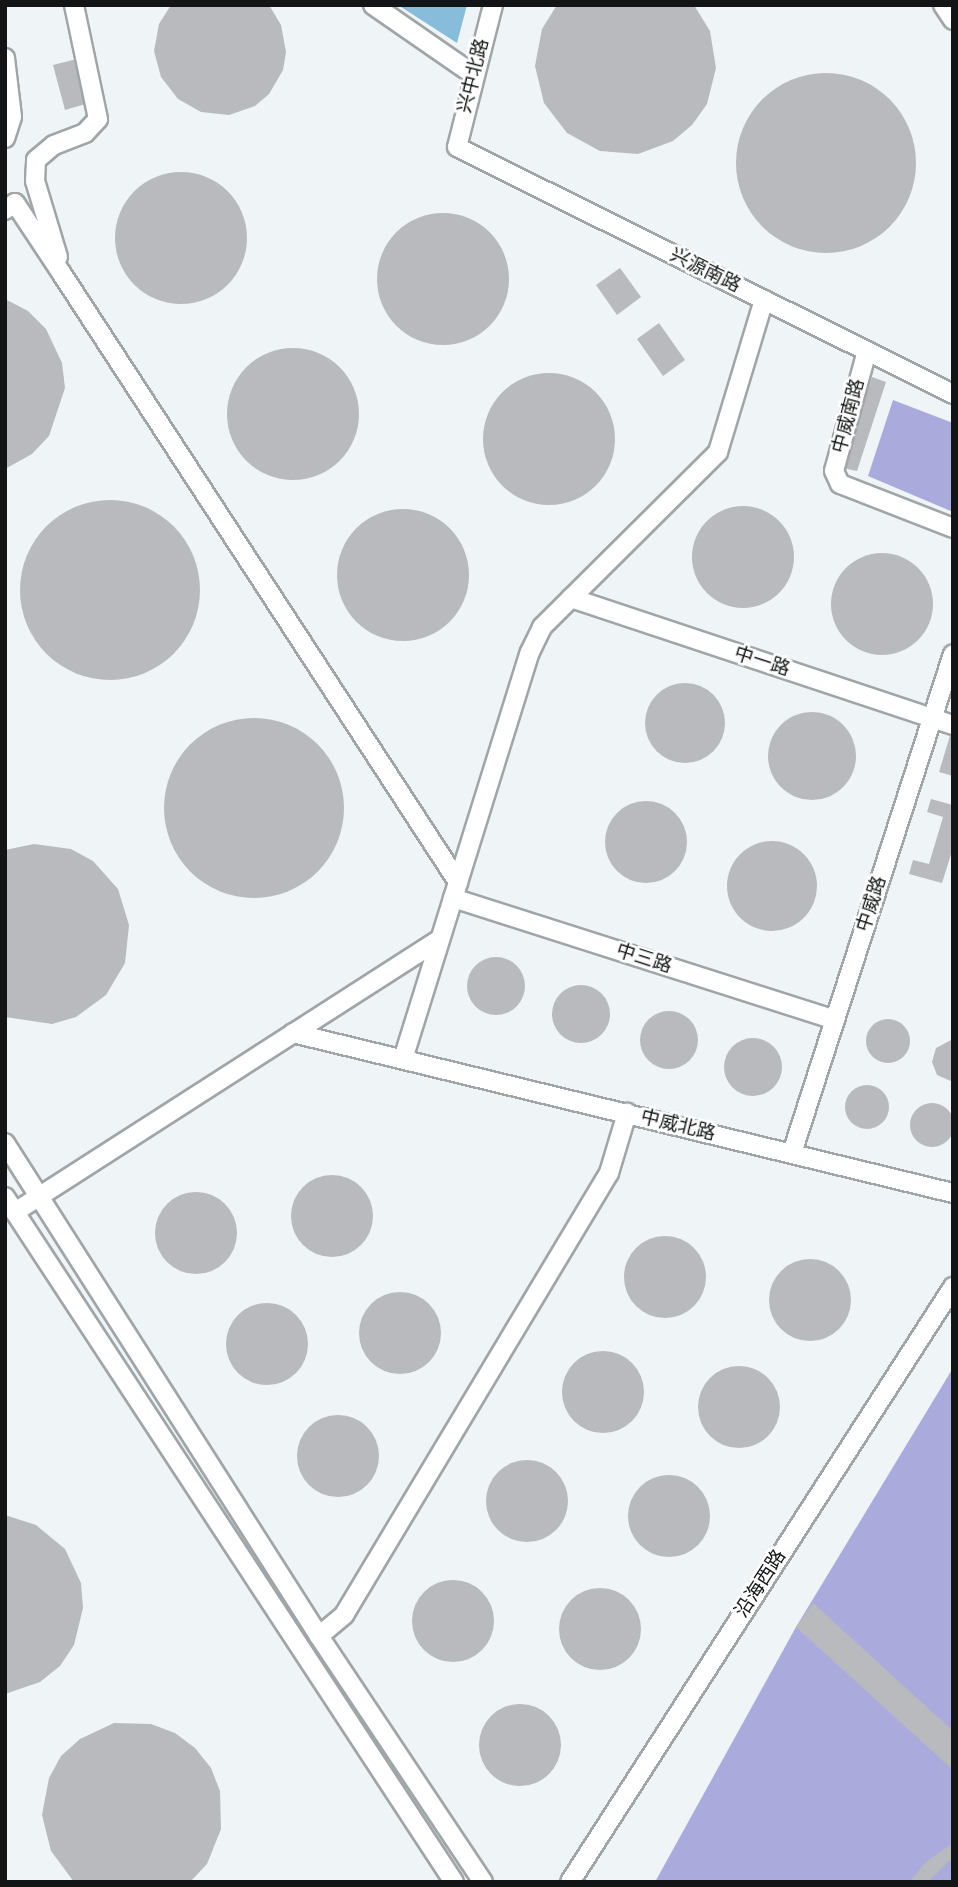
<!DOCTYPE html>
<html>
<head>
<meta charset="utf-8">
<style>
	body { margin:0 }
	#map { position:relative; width:958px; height:1887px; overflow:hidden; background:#eff4f6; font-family:"Alegreya Sans","Noto Sans SC",sans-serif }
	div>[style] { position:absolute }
	.forest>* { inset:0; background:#87bcdb }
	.water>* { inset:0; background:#abaadc }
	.building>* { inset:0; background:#b8babe }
	.round { border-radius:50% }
	.roads { filter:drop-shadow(2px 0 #a0a5a7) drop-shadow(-2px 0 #a0a5a7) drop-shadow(0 2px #a0a5a7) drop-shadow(0 -2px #a0a5a7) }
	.minor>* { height:18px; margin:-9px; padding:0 9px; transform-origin:9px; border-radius:9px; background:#fff }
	span { translate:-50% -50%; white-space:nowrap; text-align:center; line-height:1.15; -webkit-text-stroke:5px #fff; paint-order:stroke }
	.street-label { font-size:19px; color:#121415 }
	.frame { position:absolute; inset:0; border:7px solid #121415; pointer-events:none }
</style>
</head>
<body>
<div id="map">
	<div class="forest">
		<i style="clip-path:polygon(398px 5px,467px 5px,457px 43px)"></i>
	</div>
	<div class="water">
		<i style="clip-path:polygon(893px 400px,953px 423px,953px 512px,868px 476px)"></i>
		<i style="clip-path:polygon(953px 1368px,953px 1882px,655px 1882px,796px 1627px)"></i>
	</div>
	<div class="building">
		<i style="clip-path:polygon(171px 5px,269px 5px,281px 25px,286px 52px,283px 70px,269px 94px,255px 106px,229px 115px,201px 112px,178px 99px,161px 77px,154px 51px,159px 24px)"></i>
		<i style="clip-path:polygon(557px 5px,694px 5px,710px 31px,716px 68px,707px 104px,692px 125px,673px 141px,638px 154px,600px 151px,567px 133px,544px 103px,535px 66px,542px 29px)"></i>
		<i style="clip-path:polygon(77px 59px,89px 103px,65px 110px,53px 65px)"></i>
		<i class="round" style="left:736px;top:73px;width:180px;height:180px"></i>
		<i class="round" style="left:115px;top:172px;width:132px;height:132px"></i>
		<i class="round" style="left:377px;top:213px;width:132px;height:132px"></i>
		<i style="clip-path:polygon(620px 268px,641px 297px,617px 315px,596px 285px)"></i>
		<i style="clip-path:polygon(5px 299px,28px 311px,46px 329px,62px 363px,65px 388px,49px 436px,32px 454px,5px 469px)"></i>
		<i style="clip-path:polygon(659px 323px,685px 360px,663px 376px,637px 339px)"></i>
		<i class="round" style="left:227px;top:348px;width:132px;height:132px"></i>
		<i class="round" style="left:483px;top:373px;width:132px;height:132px"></i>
		<i style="clip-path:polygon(872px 377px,886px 382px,857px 471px,843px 468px)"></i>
		<i class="round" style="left:20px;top:500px;width:180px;height:180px"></i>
		<i class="round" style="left:692px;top:506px;width:102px;height:102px"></i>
		<i class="round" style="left:337px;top:509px;width:132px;height:132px"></i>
		<i class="round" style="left:831px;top:553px;width:102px;height:102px"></i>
		<i class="round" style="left:645px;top:683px;width:80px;height:80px"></i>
		<i class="round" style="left:768px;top:712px;width:88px;height:88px"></i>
		<i class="round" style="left:164px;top:718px;width:180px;height:180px"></i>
		<i style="clip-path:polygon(952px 729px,953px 729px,953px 776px,939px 772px)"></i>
		<i style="clip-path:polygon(931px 799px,953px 805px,953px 848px,942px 883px,909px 874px,913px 860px,929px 864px,943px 817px,927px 812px)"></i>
		<i class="round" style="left:605px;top:801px;width:82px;height:82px"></i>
		<i class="round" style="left:727px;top:841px;width:90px;height:90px"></i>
		<i style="clip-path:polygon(34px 844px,71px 849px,93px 861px,118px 889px,129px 925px,125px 963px,106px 995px,76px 1017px,52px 1024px,5px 1017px,5px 850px)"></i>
		<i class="round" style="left:467px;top:957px;width:58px;height:58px"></i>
		<i class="round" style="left:552px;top:985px;width:58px;height:58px"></i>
		<i class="round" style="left:640px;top:1011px;width:58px;height:58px"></i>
		<i class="round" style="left:866px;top:1019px;width:44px;height:44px"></i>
		<i class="round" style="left:724px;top:1038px;width:58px;height:58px"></i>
		<i style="clip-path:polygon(953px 1039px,953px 1082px,937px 1075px,932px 1062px,936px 1048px)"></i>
		<i class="round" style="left:845px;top:1085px;width:44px;height:44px"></i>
		<i class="round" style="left:910px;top:1103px;width:44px;height:44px"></i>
		<i class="round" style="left:291px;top:1175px;width:82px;height:82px"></i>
		<i class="round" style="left:155px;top:1192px;width:82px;height:82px"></i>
		<i class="round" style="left:624px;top:1236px;width:82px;height:82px"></i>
		<i class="round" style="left:769px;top:1259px;width:82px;height:82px"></i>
		<i class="round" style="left:359px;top:1292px;width:82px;height:82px"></i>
		<i class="round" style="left:226px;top:1303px;width:82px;height:82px"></i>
		<i class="round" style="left:562px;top:1351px;width:82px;height:82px"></i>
		<i class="round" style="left:698px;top:1366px;width:82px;height:82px"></i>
		<i class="round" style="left:297px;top:1415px;width:82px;height:82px"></i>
		<i class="round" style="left:486px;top:1460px;width:82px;height:82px"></i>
		<i class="round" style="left:628px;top:1475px;width:82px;height:82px"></i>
		<i style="clip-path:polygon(5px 1515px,36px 1525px,65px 1549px,81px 1583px,83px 1608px,74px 1645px,60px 1666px,40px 1682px,5px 1694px)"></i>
		<i class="round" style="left:412px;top:1580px;width:82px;height:82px"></i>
		<i class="round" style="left:559px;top:1588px;width:82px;height:82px"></i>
		<i style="clip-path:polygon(813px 1603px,953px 1731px,953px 1770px,796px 1627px)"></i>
		<i class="round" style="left:479px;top:1704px;width:82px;height:82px"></i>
		<i style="clip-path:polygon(114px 1723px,151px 1724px,175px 1733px,195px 1748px,211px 1768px,220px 1791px,221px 1829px,207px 1864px,190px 1882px,74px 1882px,51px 1851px,42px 1815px,49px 1778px,61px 1756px,80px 1739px)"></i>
		<i style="clip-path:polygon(953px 1843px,953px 1857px,928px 1882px,909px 1882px,927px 1861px)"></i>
	</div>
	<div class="roads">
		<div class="minor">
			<i style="left:373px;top:5px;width:123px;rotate:34.7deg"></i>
			<i style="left:493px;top:5px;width:146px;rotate:104.2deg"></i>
			<i style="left:457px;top:147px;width:554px;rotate:26.47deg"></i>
			<i style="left:943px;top:5px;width:18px;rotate:56deg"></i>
			<i style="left:5px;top:58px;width:59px;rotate:83.2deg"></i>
			<i style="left:12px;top:117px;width:22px;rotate:108deg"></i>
			<i style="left:5px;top:210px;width:12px;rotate:-35deg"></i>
			<i style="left:15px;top:203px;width:85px;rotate:56.5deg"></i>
			<i style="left:62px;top:274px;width:726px;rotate:56.92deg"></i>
			<i style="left:58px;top:257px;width:79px;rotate:-106.8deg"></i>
			<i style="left:35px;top:181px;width:21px;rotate:-87deg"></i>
			<i style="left:36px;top:160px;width:23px;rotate:-40deg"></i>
			<i style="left:54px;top:145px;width:33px;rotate:-21deg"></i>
			<i style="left:85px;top:133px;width:19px;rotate:-47deg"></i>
			<i style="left:98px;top:119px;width:116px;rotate:-101.9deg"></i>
			<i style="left:867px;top:351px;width:124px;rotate:105.4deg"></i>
			<i style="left:834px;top:471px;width:14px;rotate:65deg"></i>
			<i style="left:840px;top:484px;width:121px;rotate:21.3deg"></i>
			<i style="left:571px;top:598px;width:403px;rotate:18.4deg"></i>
			<i style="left:453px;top:898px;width:401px;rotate:17.7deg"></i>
			<i style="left:293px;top:1033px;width:679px;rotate:13.63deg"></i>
			<i style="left:403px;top:1059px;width:426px;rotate:-72.7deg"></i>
			<i style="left:530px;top:652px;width:28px;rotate:-64deg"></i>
			<i style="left:542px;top:627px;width:248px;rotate:-44.8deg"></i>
			<i style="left:718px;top:452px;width:159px;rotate:-73.2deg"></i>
			<i style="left:5px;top:1143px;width:585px;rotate:57.51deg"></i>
			<i style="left:792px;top:1153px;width:524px;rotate:-72.12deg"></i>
			<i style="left:5px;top:1197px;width:819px;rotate:56.76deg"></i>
			<i style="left:15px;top:1212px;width:505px;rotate:-32.71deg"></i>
			<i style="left:483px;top:1882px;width:296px;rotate:-123.7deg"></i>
			<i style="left:319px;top:1636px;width:33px;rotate:-40deg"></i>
			<i style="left:344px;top:1615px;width:515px;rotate:-59.06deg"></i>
			<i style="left:609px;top:1173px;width:63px;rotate:-73.3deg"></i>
			<i style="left:570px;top:1882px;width:708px;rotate:-57.23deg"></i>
		</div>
	</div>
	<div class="street-label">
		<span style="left:474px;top:76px;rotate:-76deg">兴中北路</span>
		<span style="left:705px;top:271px;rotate:26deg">兴源南路</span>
		<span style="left:849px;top:416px;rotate:-75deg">中威南路</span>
		<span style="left:762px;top:662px;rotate:18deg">中一路</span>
		<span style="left:872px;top:904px;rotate:-72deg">中威路</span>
		<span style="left:644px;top:959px;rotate:18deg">中三路</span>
		<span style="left:678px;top:1126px;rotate:14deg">中威北路</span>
		<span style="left:761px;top:1584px;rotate:-57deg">沿海西路</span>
	</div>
	<div class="frame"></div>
</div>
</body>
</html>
